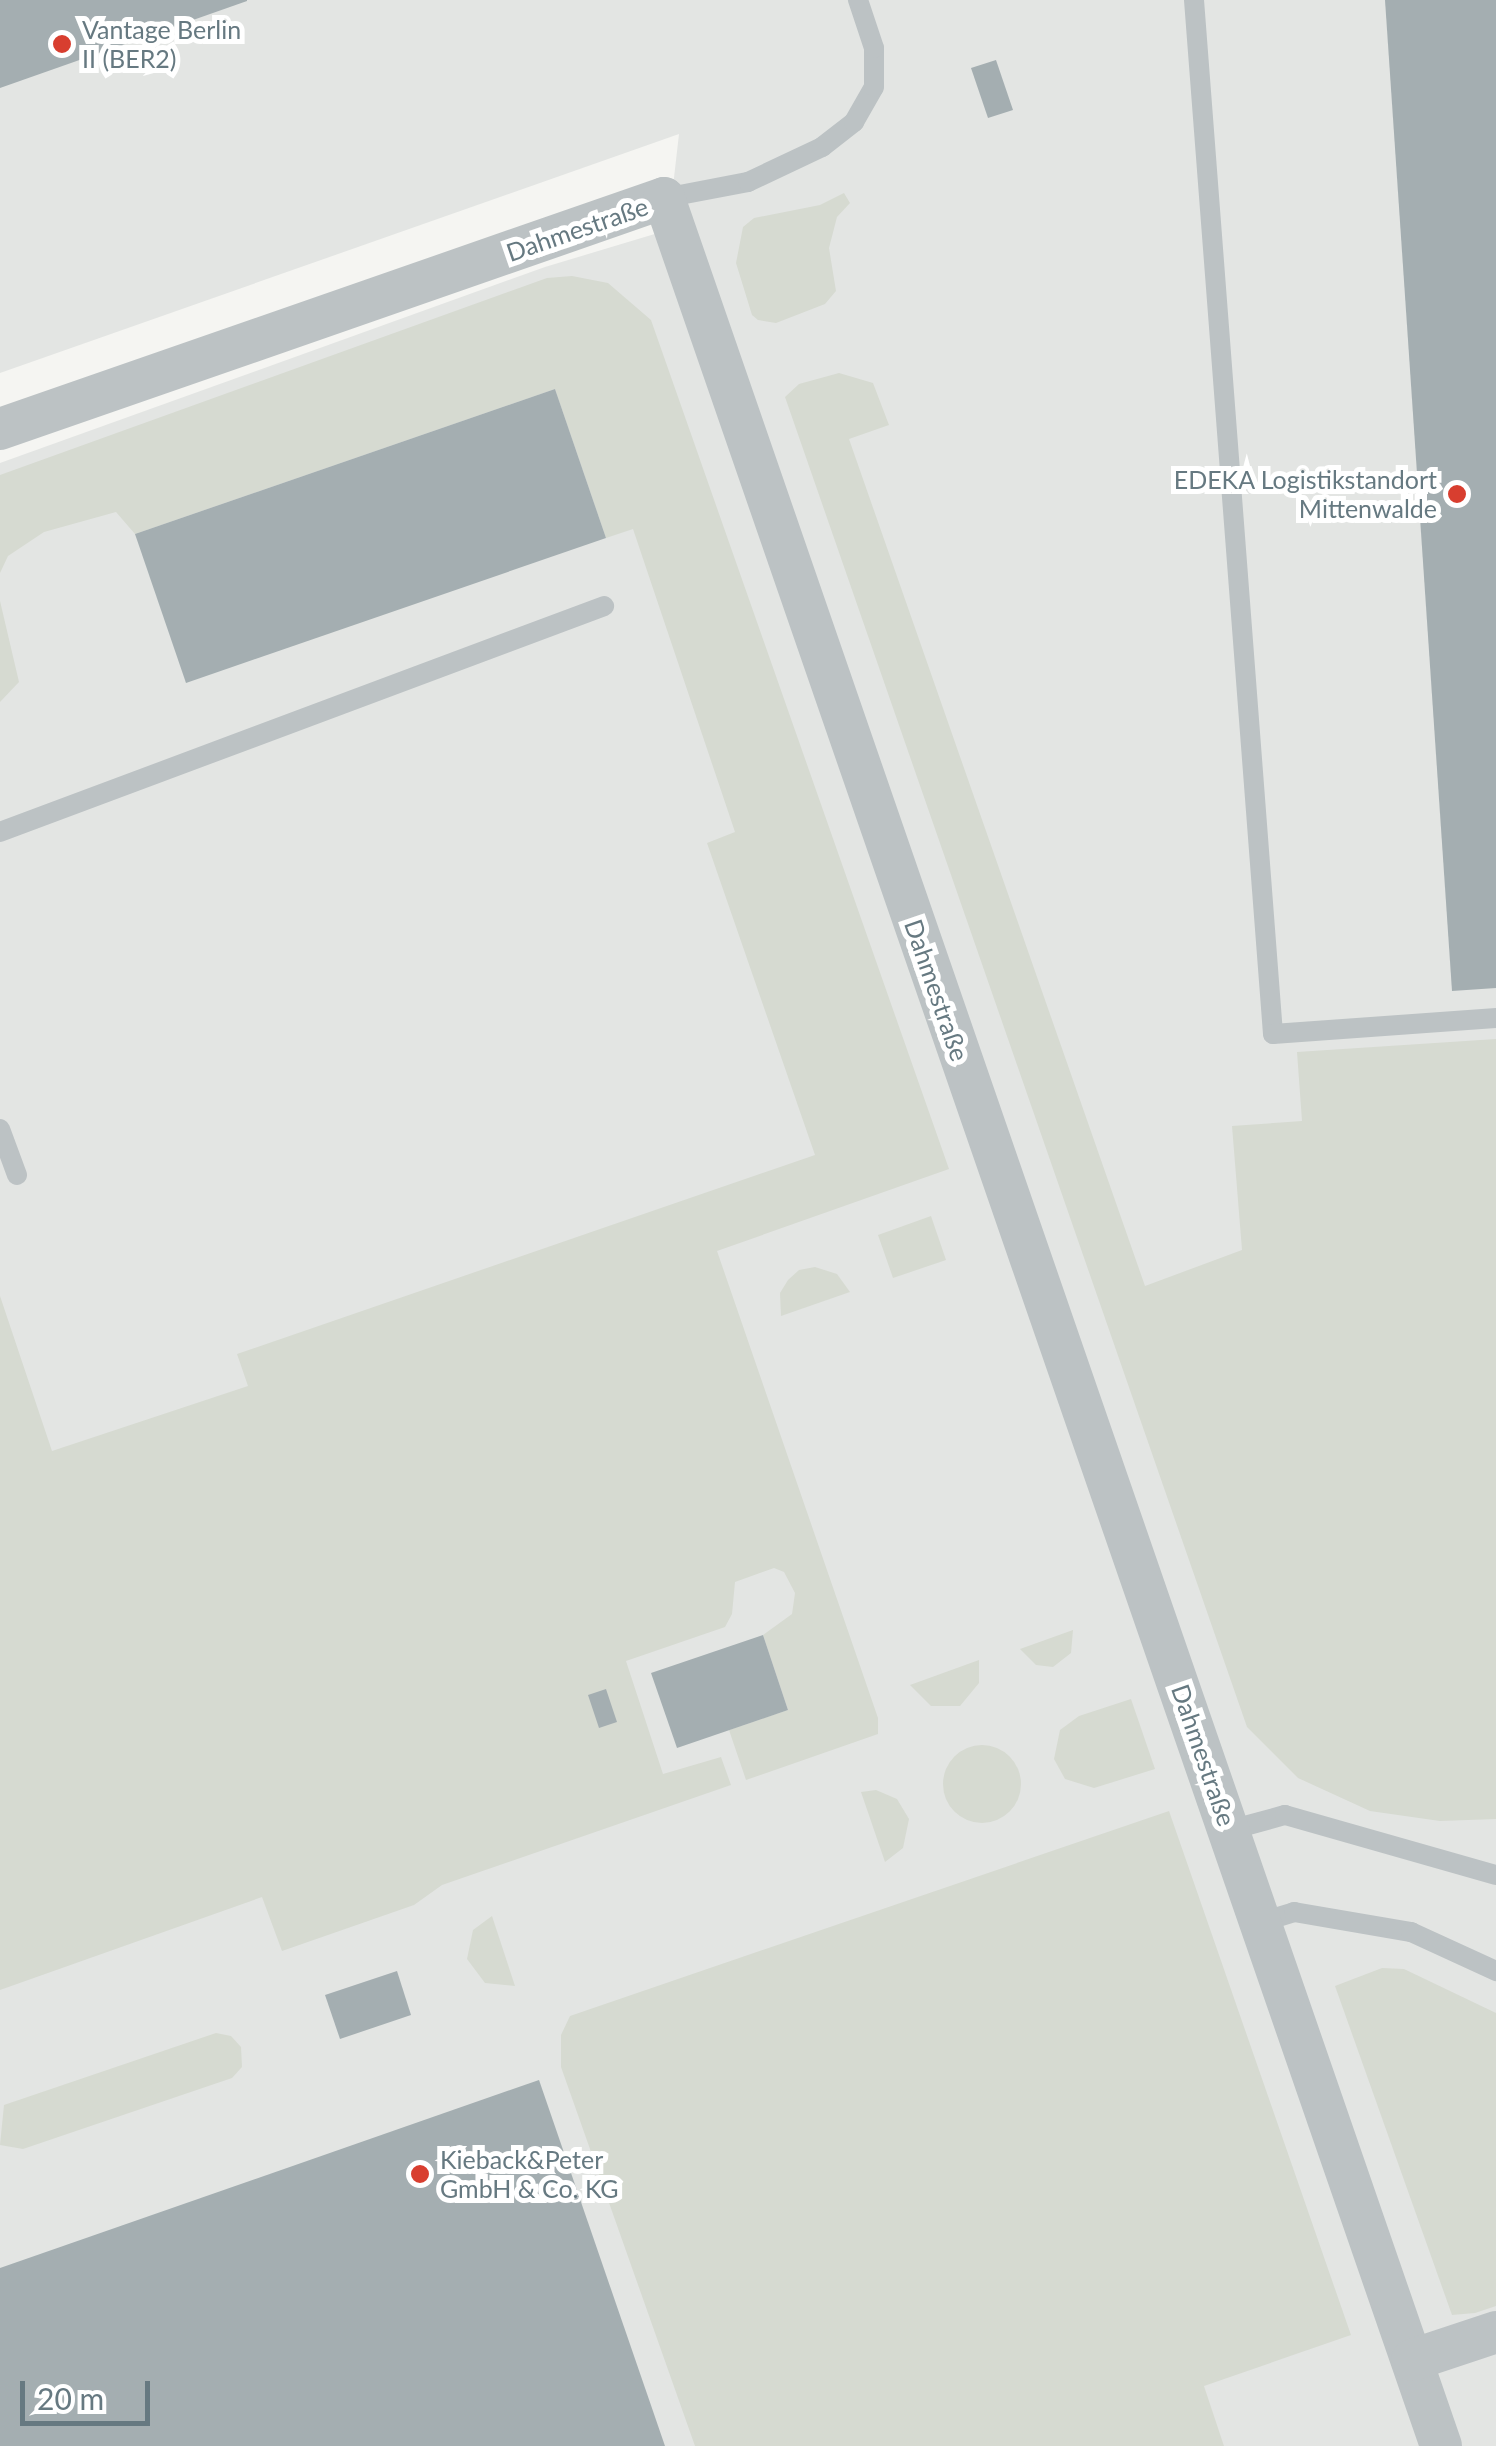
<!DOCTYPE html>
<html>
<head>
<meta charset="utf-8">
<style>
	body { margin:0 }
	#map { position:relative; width:1496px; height:2446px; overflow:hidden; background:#f5f5f2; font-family:Lato,sans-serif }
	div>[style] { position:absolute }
	.built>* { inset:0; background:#e3e5e3 }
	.green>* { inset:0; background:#d6dad1 }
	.round { border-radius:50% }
	.building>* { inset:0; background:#a4aeb1 }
	.service>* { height:20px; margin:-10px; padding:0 10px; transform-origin:10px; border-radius:10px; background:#bcc2c4 }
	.minor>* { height:42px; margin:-21px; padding:0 21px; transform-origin:21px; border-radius:21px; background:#bcc2c4 }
	.dots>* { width:28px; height:28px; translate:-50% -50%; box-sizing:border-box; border:5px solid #fff; border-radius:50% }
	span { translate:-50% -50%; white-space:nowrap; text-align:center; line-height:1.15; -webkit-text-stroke:10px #fff; paint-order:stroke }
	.poi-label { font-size:25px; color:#667981 }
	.left { translate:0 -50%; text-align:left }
	.right { translate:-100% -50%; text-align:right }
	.street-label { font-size:25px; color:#667981 }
	.scale { position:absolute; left:20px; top:2381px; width:130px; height:45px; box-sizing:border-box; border:5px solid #667981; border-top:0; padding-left:12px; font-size:30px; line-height:35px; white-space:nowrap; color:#667981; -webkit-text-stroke:8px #fff; paint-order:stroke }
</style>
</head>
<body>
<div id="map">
	<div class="built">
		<i style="clip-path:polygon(0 0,1496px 0,1496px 2446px,0 2446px,0 463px,545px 267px,668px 230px,679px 134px,0 373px)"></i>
	</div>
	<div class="green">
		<i style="clip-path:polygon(844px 193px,850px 203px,837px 217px,829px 248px,836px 291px,825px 304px,776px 323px,758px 320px,752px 315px,736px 263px,743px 227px,754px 218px,820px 205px)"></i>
		<i style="clip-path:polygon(572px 276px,608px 283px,651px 320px,949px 1169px,717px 1251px,878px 1718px,878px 1734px,746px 1780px,729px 1730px,788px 1710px,763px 1635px,792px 1614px,795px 1593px,784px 1572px,774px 1568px,735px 1582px,732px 1614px,725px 1627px,626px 1661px,663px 1774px,721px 1757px,731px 1785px,442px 1885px,414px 1905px,282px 1951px,262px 1897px,0 1990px,0 1296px,52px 1451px,248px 1386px,237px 1354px,815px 1155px,707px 843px,735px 832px,633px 529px,606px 538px,555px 389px,135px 534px,116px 512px,44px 532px,8px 556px,0 573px,0 475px,547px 278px)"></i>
		<i style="clip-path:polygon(839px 373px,873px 383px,889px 425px,849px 439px,1145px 1286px,1242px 1250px,1232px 1126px,1302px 1121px,1297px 1052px,1496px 1039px,1496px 1819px,1440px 1821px,1370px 1811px,1298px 1778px,1247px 1727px,785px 397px,799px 384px)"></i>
		<i style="clip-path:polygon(0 601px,19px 682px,0 702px)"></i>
		<i style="clip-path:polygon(931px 1216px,946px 1260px,893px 1278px,878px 1235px)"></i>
		<i style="clip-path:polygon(815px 1267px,837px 1274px,850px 1292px,781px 1316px,780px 1293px,788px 1280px,799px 1270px)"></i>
		<i style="clip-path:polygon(1073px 1630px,1071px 1653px,1053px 1667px,1036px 1665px,1020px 1649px)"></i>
		<i style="clip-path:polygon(979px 1660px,979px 1683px,960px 1706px,931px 1706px,910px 1685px)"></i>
		<i style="clip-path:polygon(1131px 1699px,1155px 1769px,1094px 1788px,1065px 1779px,1054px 1759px,1060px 1730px,1079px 1716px)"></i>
		<i class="round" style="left:943px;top:1745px;width:78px;height:78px"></i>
		<i style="clip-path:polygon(876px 1790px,897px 1799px,909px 1819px,903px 1848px,885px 1862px,861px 1792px)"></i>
		<i style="clip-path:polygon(1169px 1811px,1351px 2335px,1204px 2386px,1224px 2446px,695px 2446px,561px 2067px,561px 2035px,570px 2016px)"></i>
		<i style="clip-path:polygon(492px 1916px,515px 1986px,485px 1983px,467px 1959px,473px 1930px)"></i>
		<i style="clip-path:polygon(1382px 1968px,1404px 1969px,1496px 2013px,1496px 2306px,1475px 2313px,1452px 2315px,1335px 1986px)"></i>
		<i style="clip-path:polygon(216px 2033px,231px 2036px,241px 2047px,242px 2067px,232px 2078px,23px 2149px,0 2145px,4px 2105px)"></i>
	</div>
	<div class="building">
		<i style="clip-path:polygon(0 0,247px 0,247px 1px,0 88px)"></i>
		<i style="clip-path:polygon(1385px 0,1496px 0,1496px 988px,1452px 991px)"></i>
		<i style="clip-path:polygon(996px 60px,1013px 110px,988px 118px,971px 68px)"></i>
		<i style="clip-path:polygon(555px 389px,606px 538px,186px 683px,135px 534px)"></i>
		<i style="clip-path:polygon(763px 1635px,788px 1710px,677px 1748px,651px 1673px)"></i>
		<i style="clip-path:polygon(606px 1689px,617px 1722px,599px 1728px,588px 1695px)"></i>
		<i style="clip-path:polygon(397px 1971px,411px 2015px,340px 2039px,325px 1995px)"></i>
		<i style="clip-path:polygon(539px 2080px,665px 2446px,0 2446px,0 2268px)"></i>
	</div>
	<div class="service">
		<i style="left:1194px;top:0;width:1037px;rotate:85.63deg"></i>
		<i style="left:1273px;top:1034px;width:224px;rotate:-4.1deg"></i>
		<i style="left:664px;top:198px;width:86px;rotate:-10.8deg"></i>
		<i style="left:748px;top:182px;width:82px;rotate:-25.3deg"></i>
		<i style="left:822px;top:147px;width:41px;rotate:-38deg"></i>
		<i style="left:854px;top:122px;width:40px;rotate:-60.3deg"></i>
		<i style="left:874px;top:87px;width:39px;rotate:-90deg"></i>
		<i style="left:874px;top:48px;width:51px;rotate:-108.4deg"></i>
		<i style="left:0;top:832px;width:645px;rotate:-20.51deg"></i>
		<i style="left:0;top:1129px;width:49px;rotate:69.7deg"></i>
		<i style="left:1230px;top:1830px;width:57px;rotate:-15.3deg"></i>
		<i style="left:1285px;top:1815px;width:219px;rotate:15.9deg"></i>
		<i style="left:1262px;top:1922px;width:34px;rotate:-17deg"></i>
		<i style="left:1294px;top:1912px;width:119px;rotate:9.7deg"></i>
		<i style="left:1411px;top:1932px;width:94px;rotate:24.6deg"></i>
	</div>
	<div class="minor">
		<i style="left:0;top:429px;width:703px;rotate:-19.18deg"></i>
		<i style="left:664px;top:198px;width:2378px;rotate:70.93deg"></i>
		<i style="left:1412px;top:2360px;width:89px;rotate:-18.4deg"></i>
	</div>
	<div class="dots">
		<i style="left:62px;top:44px;background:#d83e2f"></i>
		<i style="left:1457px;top:494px;background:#d83e2f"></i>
		<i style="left:420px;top:2174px;background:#d83e2f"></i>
	</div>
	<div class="poi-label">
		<span class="left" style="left:82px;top:44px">Vantage Berlin<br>II (BER2)</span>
		<span class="right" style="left:1437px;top:494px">EDEKA Logistikstandort<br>Mittenwalde</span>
		<span class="left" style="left:440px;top:2174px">Kieback&amp;Peter<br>GmbH &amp; Co. KG</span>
	</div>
	<div class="street-label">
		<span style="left:577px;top:229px;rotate:-19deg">Dahmestraße</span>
		<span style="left:937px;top:990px;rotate:71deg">Dahmestraße</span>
		<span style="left:1204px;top:1755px;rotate:71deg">Dahmestraße</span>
	</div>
	<div class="scale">20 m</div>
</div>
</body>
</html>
